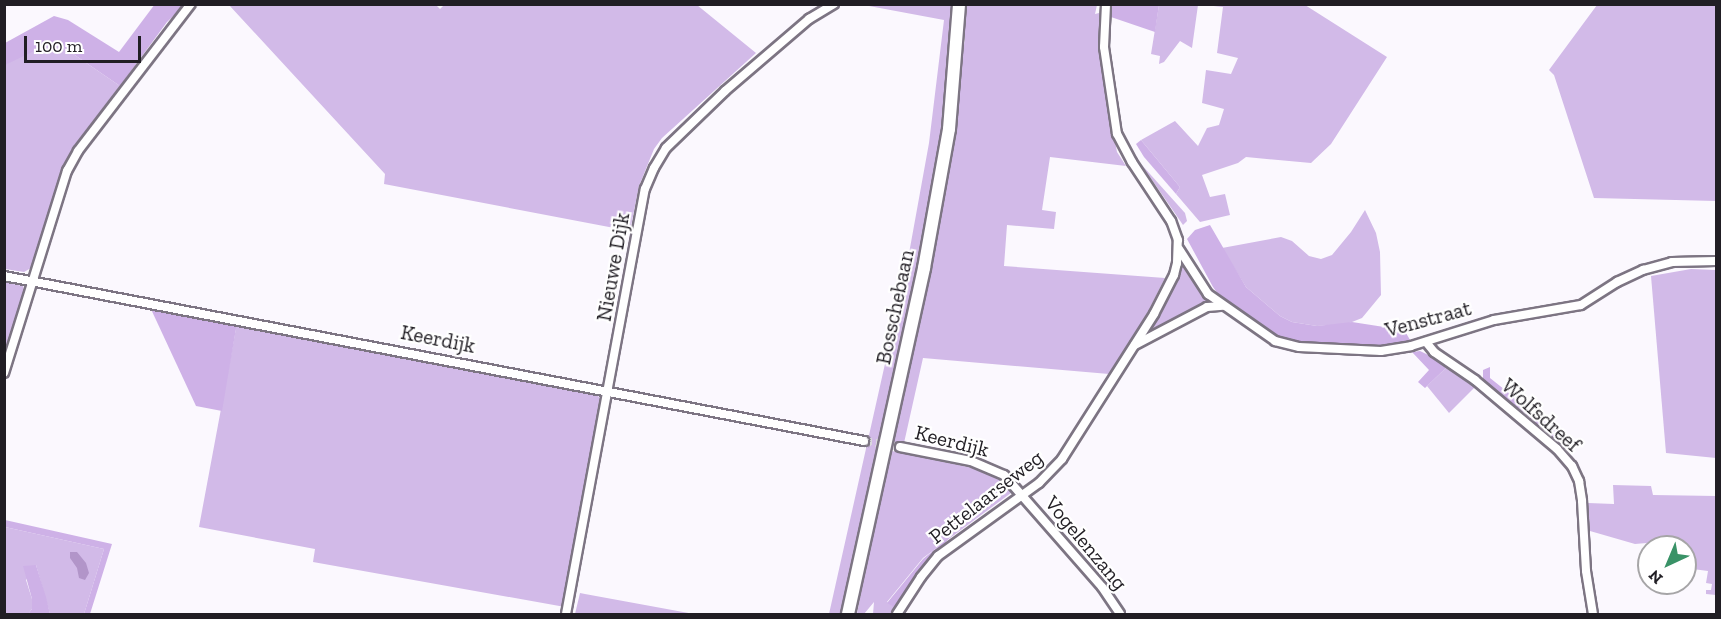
<!DOCTYPE html>
<html>
<head>
<meta charset="utf-8">
<style>
	body { margin:0 }
	#map { position:relative; width:1721px; height:619px; overflow:hidden; background:#fbf8fe; font-family:"Zilla Slab",serif }
	div>[style] { position:absolute }
	.green>* { inset:0; background:#d2bae8 }
	.forest>* { inset:0; background:#ceb1e7 }
	.water>* { inset:0; background:#b295c9 }
	.street-tunnel>* { height:8px; margin-top:-4px; transform-origin:0; background:repeating-linear-gradient(90deg,#dad7dd 0 8px,transparent 0 12px) }
	.roads { filter:drop-shadow(2px 0 #7d7583) drop-shadow(-2px 0 #7d7583) drop-shadow(0 2px #7d7583) drop-shadow(0 -2px #7d7583) }
	.street>* { height:8px; margin:-4px; padding:0 4px; transform-origin:4px; border-radius:4px; background:#fff }
	.secondary>* { height:12px; margin:-6px; padding:0 6px; transform-origin:6px; border-radius:6px; background:#fff }
	span { translate:-50% -50%; white-space:nowrap; text-align:center; line-height:1.15; -webkit-text-stroke:4.5px #fff; paint-order:stroke }
	.street-label { font-size:21px; color:#211e24 }
	.frame { position:absolute; inset:0; border:6px solid #211e24; pointer-events:none }
	.north { position:absolute; left:1637px; top:535px; width:60px; height:60px; box-sizing:border-box; background:#fff; border:2px solid #a6a5a7; border-radius:50%; rotate:224deg; font-size:16px; font-weight:700; line-height:24px; text-align:center; color:#211e24 }
	.north::after { content:''; display:block; margin:auto; width:21px; height:27px; background:#399267; clip-path:polygon(50% 0,100% 100%,50% 72%,0 100%) }
	.scale { position:absolute; left:24px; top:36px; width:117px; height:27px; box-sizing:border-box; border:3px solid #211e24; border-top:0; padding-left:8px; font-size:18px; line-height:21px; white-space:nowrap; color:#211e24; -webkit-text-stroke:4px #fff; paint-order:stroke }
</style>
</head>
<body>
<div id="map">
	<div class="green">
		<i style="clip-path:polygon(880px 4px,955px 5px,954px 52px,934px 194px,845px 614px,829px 614px,906px 270px,929px 143px,944px 20px,869px 6px)"></i>
		<i style="clip-path:polygon(436px 5px,440px 9px,445px 4px,697px 5px,756px 53px,662px 138px,654px 149px,639px 186px,630px 231px,384px 184px,385px 174px,229px 5px)"></i>
		<i style="clip-path:polygon(965px 5px,1097px 5px,1095px 14px,1099px 13px,1111px 120px,1117px 152px,1126px 166px,1050px 157px,1042px 210px,1056px 212px,1054px 229px,1007px 225px,1004px 266px,1165px 278px,1145px 318px,1109px 374px,923px 358px,904px 443px,894px 442px,892px 451px,987px 471px,1010px 485px,1011px 493px,923px 558px,887px 602px,897px 609px,894px 614px,873px 614px,874px 602px,864px 614px,857px 614px,884px 465px,926px 288px,945px 195px,965px 37px)"></i>
		<i style="clip-path:polygon(1159px 5px,1198px 5px,1192px 48px,1180px 41px,1164px 62px,1159px 64px,1160px 56px,1151px 54px)"></i>
		<i style="clip-path:polygon(1204px 5px,1305px 5px,1387px 57px,1331px 144px,1311px 163px,1246px 157px,1238px 163px,1202px 175px,1210px 197px,1225px 194px,1230px 215px,1200px 222px,1176px 194px,1180px 187px,1141px 140px,1175px 121px,1198px 146px,1207px 128px,1219px 125px,1224px 109px,1202px 103px,1206px 70px,1231px 74px,1238px 58px,1217px 53px,1223px 7px)"></i>
		<i style="clip-path:polygon(1597px 5px,1716px 5px,1716px 201px,1594px 198px,1554px 75px,1549px 70px)"></i>
		<i style="clip-path:polygon(46px 43px,63px 47px,120px 86px,66px 165px,57px 185px,31px 268px,24px 272px,5px 269px,4px 65px)"></i>
		<i style="clip-path:polygon(1141px 164px,1185px 213px,1187px 221px,1183px 225px)"></i>
		<i style="clip-path:polygon(1365px 210px,1376px 233px,1380px 252px,1381px 295px,1362px 318px,1347px 324px,1317px 326px,1292px 322px,1280px 316px,1246px 287px,1222px 248px,1281px 237px,1292px 241px,1309px 256px,1321px 259px,1332px 255px,1351px 232px)"></i>
		<i style="clip-path:polygon(1182px 260px,1214px 304px,1146px 336px,1165px 303px)"></i>
		<i style="clip-path:polygon(1691px 269px,1716px 270px,1716px 458px,1666px 453px,1651px 276px)"></i>
		<i style="clip-path:polygon(4px 282px,23px 286px,26px 295px,4px 363px)"></i>
		<i style="clip-path:polygon(237px 323px,596px 394px,602px 400px,565px 607px,313px 562px,315px 549px,199px 527px)"></i>
		<i style="clip-path:polygon(1449px 365px,1476px 386px,1449px 413px,1427px 386px)"></i>
		<i style="clip-path:polygon(1613px 485px,1651px 486px,1653px 495px,1716px 496px,1716px 595px,1706px 594px,1706px 590px,1711px 590px,1712px 584px,1706px 583px,1708px 571px,1685px 568px,1685px 547px,1667px 547px,1658px 542px,1635px 544px,1590px 531px,1588px 503px,1614px 504px)"></i>
		<i style="clip-path:polygon(5px 527px,104px 549px,84px 614px,50px 614px,36px 565px,26px 580px,32px 599px,32px 609px,28px 614px,5px 614px)"></i>
		<i style="clip-path:polygon(580px 593px,585px 594px,694px 614px,575px 614px)"></i>
	</div>
	<div class="forest">
		<i style="clip-path:polygon(155px 4px,185px 5px,167px 22px,120px 86px,63px 47px,51px 43px,5px 65px,5px 43px,54px 16px,68px 20px,119px 52px)"></i>
		<i style="clip-path:polygon(1109px 5px,1159px 5px,1155px 32px,1108px 16px)"></i>
		<i style="clip-path:polygon(1141px 140px,1180px 187px,1176px 194px,1144px 157px,1136px 144px)"></i>
		<i style="clip-path:polygon(1210px 225px,1246px 287px,1280px 316px,1292px 322px,1317px 326px,1352px 322px,1397px 329px,1406px 333px,1413px 345px,1393px 348px,1314px 346px,1281px 341px,1223px 301px,1213px 287px,1187px 239px,1195px 230px)"></i>
		<i style="clip-path:polygon(150px 307px,237px 323px,222px 411px,196px 406px)"></i>
		<i style="clip-path:polygon(1420px 351px,1449px 365px,1425px 388px,1418px 382px,1429px 370px,1412px 352px)"></i>
		<i style="clip-path:polygon(1490px 367px,1490px 378px,1559px 433px,1558px 444px,1483px 382px,1483px 370px)"></i>
		<i style="clip-path:polygon(5px 520px,112px 544px,90px 614px,84px 614px,104px 549px,5px 527px)"></i>
		<i style="clip-path:polygon(951px 536px,917px 576px,897px 609px,887px 603px,923px 559px)"></i>
		<i style="clip-path:polygon(36px 565px,46px 597px,50px 614px,28px 614px,32px 609px,32px 599px,23px 566px)"></i>
	</div>
	<div class="water">
		<i style="clip-path:polygon(70px 552px,77px 552px,86px 563px,89px 573px,85px 580px,79px 578px,77px 568px,70px 558px)"></i>
	</div>
	<div class="street-tunnel">
		<i style="left:864px;top:441px;width:36px;rotate:9deg"></i>
	</div>
	<div class="roads">
		<div class="street">
			<i style="left:1179px;top:249px;width:54px;rotate:57.2deg"></i>
			<i style="left:1208px;top:294px;width:82px;rotate:35deg"></i>
			<i style="left:1275px;top:341px;width:25px;rotate:14deg"></i>
			<i style="left:1299px;top:347px;width:82px;rotate:2.8deg"></i>
			<i style="left:1381px;top:351px;width:30px;rotate:-9deg"></i>
			<i style="left:1411px;top:346px;width:87px;rotate:-17.4deg"></i>
			<i style="left:1494px;top:320px;width:88px;rotate:-9.8deg"></i>
			<i style="left:1581px;top:305px;width:43px;rotate:-32.6deg"></i>
			<i style="left:1617px;top:282px;width:29px;rotate:-25deg"></i>
			<i style="left:1643px;top:270px;width:30px;rotate:-15deg"></i>
			<i style="left:1672px;top:262px;width:44px;rotate:-1.3deg"></i>
			<i style="left:4px;top:276px;width:876px;rotate:10.86deg"></i>
			<i style="left:1426px;top:342px;width:13px;rotate:51deg"></i>
			<i style="left:1434px;top:352px;width:50px;rotate:34.3deg"></i>
			<i style="left:1475px;top:380px;width:107px;rotate:40.1deg"></i>
			<i style="left:1557px;top:449px;width:23px;rotate:49deg"></i>
			<i style="left:1572px;top:466px;width:17px;rotate:65deg"></i>
			<i style="left:1579px;top:481px;width:20px;rotate:81deg"></i>
			<i style="left:1582px;top:501px;width:70px;rotate:86.7deg"></i>
			<i style="left:1586px;top:571px;width:44px;rotate:80.8deg"></i>
			<i style="left:1135px;top:345px;width:81px;rotate:-27.8deg"></i>
			<i style="left:1207px;top:307px;width:16px;rotate:-4deg"></i>
			<i style="left:4px;top:373px;width:212px;rotate:-72.7deg"></i>
			<i style="left:67px;top:171px;width:23px;rotate:-61deg"></i>
			<i style="left:78px;top:151px;width:185px;rotate:-52.5deg"></i>
			<i style="left:900px;top:447px;width:72px;rotate:11.2deg"></i>
			<i style="left:971px;top:461px;width:36px;rotate:23deg"></i>
			<i style="left:1004px;top:475px;width:149px;rotate:48.8deg"></i>
			<i style="left:1102px;top:587px;width:32px;rotate:56deg"></i>
			<i style="left:566px;top:614px;width:432px;rotate:-79.5deg"></i>
			<i style="left:645px;top:189px;width:23px;rotate:-67deg"></i>
			<i style="left:654px;top:168px;width:23px;rotate:-59deg"></i>
			<i style="left:666px;top:148px;width:82px;rotate:-44deg"></i>
			<i style="left:725px;top:91px;width:111px;rotate:-40.6deg"></i>
			<i style="left:809px;top:19px;width:29px;rotate:-31deg"></i>
			<i style="left:897px;top:614px;width:44px;rotate:-57deg"></i>
			<i style="left:921px;top:577px;width:27px;rotate:-51deg"></i>
			<i style="left:938px;top:556px;width:125px;rotate:-35.9deg"></i>
			<i style="left:1039px;top:483px;width:33px;rotate:-46deg"></i>
			<i style="left:1062px;top:459px;width:172px;rotate:-57.6deg"></i>
			<i style="left:1154px;top:314px;width:44px;rotate:-62.9deg"></i>
			<i style="left:1174px;top:275px;width:12px;rotate:-76deg"></i>
			<i style="left:1177px;top:263px;width:23px;rotate:-88deg"></i>
			<i style="left:1178px;top:240px;width:20px;rotate:-110deg"></i>
			<i style="left:1171px;top:221px;width:71px;rotate:-123.5deg"></i>
			<i style="left:1132px;top:162px;width:32px;rotate:-118deg"></i>
			<i style="left:1117px;top:134px;width:88px;rotate:-98.5deg"></i>
			<i style="left:1104px;top:47px;width:43px;rotate:-87.3deg"></i>
		</div>
		<div class="secondary">
			<i style="left:848px;top:614px;width:354px;rotate:-77.6deg"></i>
			<i style="left:924px;top:268px;width:141px;rotate:-79.8deg"></i>
			<i style="left:949px;top:129px;width:125px;rotate:-85.4deg"></i>
		</div>
	</div>
	<div class="street-label">
		<span style="left:613px;top:267px;rotate:-80deg">Nieuwe Dijk</span>
		<span style="left:895px;top:307px;rotate:-78deg">Bosschebaan</span>
		<span style="left:1428px;top:319px;rotate:-15deg">Venstraat</span>
		<span style="left:438px;top:339px;rotate:11deg">Keerdijk</span>
		<span style="left:1541px;top:415px;rotate:42deg">Wolfsdreef</span>
		<span style="left:952px;top:441px;rotate:14deg">Keerdijk</span>
		<span style="left:986px;top:497px;rotate:-38deg">Pettelaarseweg</span>
		<span style="left:1086px;top:543px;rotate:50deg">Vogelenzang</span>
	</div>
	<div class="frame"></div>
	<div class="north">N</div>
	<div class="scale">100 m</div>
</div>
</body>
</html>
